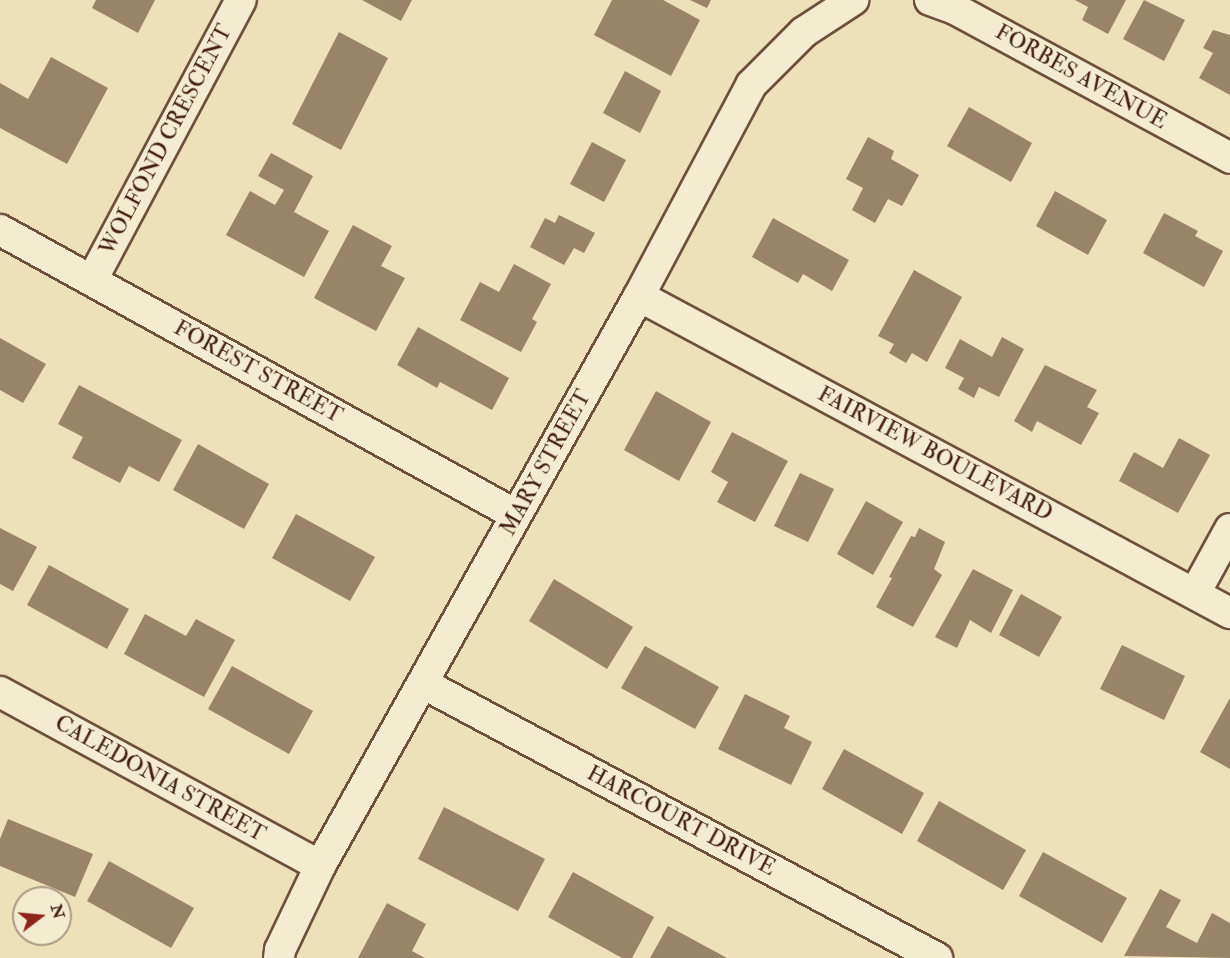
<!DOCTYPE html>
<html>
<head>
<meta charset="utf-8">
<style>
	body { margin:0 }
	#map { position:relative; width:1230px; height:958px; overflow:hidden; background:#ece1b8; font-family:"IM FELL Double Pica",serif }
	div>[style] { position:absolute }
	.building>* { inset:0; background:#9a8467 }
	.roads { filter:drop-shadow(2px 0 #6c503a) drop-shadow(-2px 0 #6c503a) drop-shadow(0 2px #6c503a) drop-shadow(0 -2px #6c503a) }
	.minor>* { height:30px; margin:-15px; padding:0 15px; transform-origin:15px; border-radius:15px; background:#f3ecd1 }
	span { translate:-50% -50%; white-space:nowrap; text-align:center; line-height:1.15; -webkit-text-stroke:6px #f3ecd1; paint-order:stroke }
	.street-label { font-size:22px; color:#421f10 }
	.north { position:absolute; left:12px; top:886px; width:60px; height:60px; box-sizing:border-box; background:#f3ecd1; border:2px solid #ac9a84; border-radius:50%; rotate:74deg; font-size:16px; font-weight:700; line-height:24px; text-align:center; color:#421f10 }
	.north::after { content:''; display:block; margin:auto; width:21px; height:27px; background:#8f2418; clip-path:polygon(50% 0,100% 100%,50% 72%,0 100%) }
</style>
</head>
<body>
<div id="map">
	<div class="building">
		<i style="clip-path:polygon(96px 0,155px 0,138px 33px,92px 8px)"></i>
		<i style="clip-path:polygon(362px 0,412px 0,401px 21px)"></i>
		<i style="clip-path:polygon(612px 0,663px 0,700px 20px,671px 76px,594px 35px)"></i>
		<i style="clip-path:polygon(690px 0,711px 0,707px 8px)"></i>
		<i style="clip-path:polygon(1075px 0,1126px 0,1108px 34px,1082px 20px,1088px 7px)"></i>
		<i style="clip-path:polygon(1144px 0,1185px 20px,1164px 61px,1123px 39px)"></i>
		<i style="clip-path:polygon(1213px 30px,1230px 35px,1230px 95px,1199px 78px,1213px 53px,1203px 48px)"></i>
		<i style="clip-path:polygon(339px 32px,388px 58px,341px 150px,292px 124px)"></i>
		<i style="clip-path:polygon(51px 57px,108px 88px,67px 164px,0 128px,0 83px,28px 99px)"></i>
		<i style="clip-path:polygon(625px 71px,661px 91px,640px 133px,603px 113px)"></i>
		<i style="clip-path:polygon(969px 107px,1032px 143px,1011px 182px,947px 146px)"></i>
		<i style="clip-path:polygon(868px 137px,894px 151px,891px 159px,919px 175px,902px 206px,888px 199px,875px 223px,852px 210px,863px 188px,846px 179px)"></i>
		<i style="clip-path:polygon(592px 142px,626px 160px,604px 202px,570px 184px)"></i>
		<i style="clip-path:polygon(271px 153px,313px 176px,294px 212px,329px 231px,304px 277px,226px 235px,250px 191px,275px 205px,284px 190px,258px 176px)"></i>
		<i style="clip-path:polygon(1055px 191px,1107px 220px,1088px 255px,1036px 226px)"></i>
		<i style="clip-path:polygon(1164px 213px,1198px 231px,1195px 236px,1223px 251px,1204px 287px,1143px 253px)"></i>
		<i style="clip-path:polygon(559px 215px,595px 233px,584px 253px,574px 248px,564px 265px,530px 247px,545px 218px,555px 223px)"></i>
		<i style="clip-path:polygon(773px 218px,849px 260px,832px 291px,803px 274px,798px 283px,752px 257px)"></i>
		<i style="clip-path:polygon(353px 225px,392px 246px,381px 266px,405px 278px,376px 331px,314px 298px)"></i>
		<i style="clip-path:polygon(514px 264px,551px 284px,532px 319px,537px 322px,521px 352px,460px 320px,480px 282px,499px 292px)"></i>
		<i style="clip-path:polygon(914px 270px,962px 297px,927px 362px,912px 353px,906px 363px,889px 353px,894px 344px,878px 336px)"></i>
		<i style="clip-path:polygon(418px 327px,509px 378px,492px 410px,440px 382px,437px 388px,397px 365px)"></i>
		<i style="clip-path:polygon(1002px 337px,1024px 349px,999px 397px,979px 387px,974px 398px,958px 389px,964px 378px,945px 368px,960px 339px,992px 357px)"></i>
		<i style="clip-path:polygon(0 338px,46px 364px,23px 403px,0 390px)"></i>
		<i style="clip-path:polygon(1045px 365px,1097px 390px,1087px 407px,1099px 413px,1081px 445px,1037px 421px,1032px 432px,1014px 421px)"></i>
		<i style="clip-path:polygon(79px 385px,182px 440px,159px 482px,129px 466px,120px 483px,72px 458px,83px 437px,58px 424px)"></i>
		<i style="clip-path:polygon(656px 391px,711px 422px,679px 481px,624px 450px)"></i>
		<i style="clip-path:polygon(732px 432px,788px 461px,755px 522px,717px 502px,728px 482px,711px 472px)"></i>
		<i style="clip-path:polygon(1179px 438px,1210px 455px,1178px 513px,1119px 481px,1134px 452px,1163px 468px)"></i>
		<i style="clip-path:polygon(198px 444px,269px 484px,244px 529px,173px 490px)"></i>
		<i style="clip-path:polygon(800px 473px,834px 489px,808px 542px,774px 526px)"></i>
		<i style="clip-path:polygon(866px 501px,903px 522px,873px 575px,837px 554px)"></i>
		<i style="clip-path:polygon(296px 514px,375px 557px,350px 601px,272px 558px)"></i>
		<i style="clip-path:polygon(0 528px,37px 547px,13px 591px,0 584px)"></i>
		<i style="clip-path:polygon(919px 528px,945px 542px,934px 569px,942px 575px,913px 627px,876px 607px,892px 578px,889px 577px,911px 536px,915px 537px)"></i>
		<i style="clip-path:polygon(49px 565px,129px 609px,107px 649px,27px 605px)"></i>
		<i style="clip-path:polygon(973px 569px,1013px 590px,991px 633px,970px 620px,957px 648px,935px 637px)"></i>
		<i style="clip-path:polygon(554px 579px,633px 627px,607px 669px,529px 621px)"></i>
		<i style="clip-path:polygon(1021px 594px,1062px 617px,1039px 657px,999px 635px)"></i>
		<i style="clip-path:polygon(145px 614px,186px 636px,196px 619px,235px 640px,204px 697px,124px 654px)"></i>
		<i style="clip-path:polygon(1122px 645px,1185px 676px,1164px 720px,1100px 689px)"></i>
		<i style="clip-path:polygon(645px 646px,719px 687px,695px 729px,621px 688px)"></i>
		<i style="clip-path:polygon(232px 666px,313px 711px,289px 754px,208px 709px)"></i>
		<i style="clip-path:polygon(745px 694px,790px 716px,784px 728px,812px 742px,791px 785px,718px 749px)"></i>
		<i style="clip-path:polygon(1230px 698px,1230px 769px,1200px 752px)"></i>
		<i style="clip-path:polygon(844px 749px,924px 793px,902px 834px,822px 789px)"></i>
		<i style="clip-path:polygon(939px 801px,1026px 850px,1003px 890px,917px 841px)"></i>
		<i style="clip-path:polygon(444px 807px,545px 859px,518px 911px,418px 859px)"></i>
		<i style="clip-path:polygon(8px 819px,93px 854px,75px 897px,0 866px,0 839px)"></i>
		<i style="clip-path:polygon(1043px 852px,1127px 898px,1102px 943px,1019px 896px)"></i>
		<i style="clip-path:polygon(109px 861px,194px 908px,171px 948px,87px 901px)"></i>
		<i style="clip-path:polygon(573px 872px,654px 917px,632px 958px,622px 958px,548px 917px)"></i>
		<i style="clip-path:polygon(1160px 889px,1181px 900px,1166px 927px,1197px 943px,1212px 913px,1230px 923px,1230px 958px,1124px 956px)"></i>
		<i style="clip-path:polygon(387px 903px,426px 924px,412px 951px,425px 958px,358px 958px)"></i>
		<i style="clip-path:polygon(668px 926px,727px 958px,650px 958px)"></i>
	</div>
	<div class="roads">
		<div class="minor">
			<i style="left:930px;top:0;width:27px;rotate:20deg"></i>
			<i style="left:955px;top:9px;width:313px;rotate:28.4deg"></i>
			<i style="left:0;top:230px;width:589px;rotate:28.91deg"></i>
			<i style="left:92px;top:280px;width:317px;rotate:-62deg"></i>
			<i style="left:639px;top:296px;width:671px;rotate:28.21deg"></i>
			<i style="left:1195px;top:593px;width:73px;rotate:-61.3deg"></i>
			<i style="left:424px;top:684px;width:582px;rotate:28.11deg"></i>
			<i style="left:0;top:692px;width:364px;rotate:28.5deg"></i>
			<i style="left:279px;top:958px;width:8px;rotate:-83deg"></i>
			<i style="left:280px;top:950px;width:93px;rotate:-64.5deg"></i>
			<i style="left:320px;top:866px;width:653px;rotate:-60.77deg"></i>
			<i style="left:639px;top:296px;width:239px;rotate:-62deg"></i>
			<i style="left:751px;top:85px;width:75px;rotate:-45deg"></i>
			<i style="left:804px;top:32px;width:59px;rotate:-33.1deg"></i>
		</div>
	</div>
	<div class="street-label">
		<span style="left:1081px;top:77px;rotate:29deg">FORBES AVENUE</span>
		<span style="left:166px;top:140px;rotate:-62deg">WOLFOND CRESCENT</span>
		<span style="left:258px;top:372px;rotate:29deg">FOREST STREET</span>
		<span style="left:935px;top:454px;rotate:28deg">FAIRVIEW BOULEVARD</span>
		<span style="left:546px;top:463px;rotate:-61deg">MARY STREET</span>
		<span style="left:160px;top:779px;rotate:29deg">CALEDONIA STREET</span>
		<span style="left:681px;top:821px;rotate:28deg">HARCOURT DRIVE</span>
	</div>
	<div class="north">N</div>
</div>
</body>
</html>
